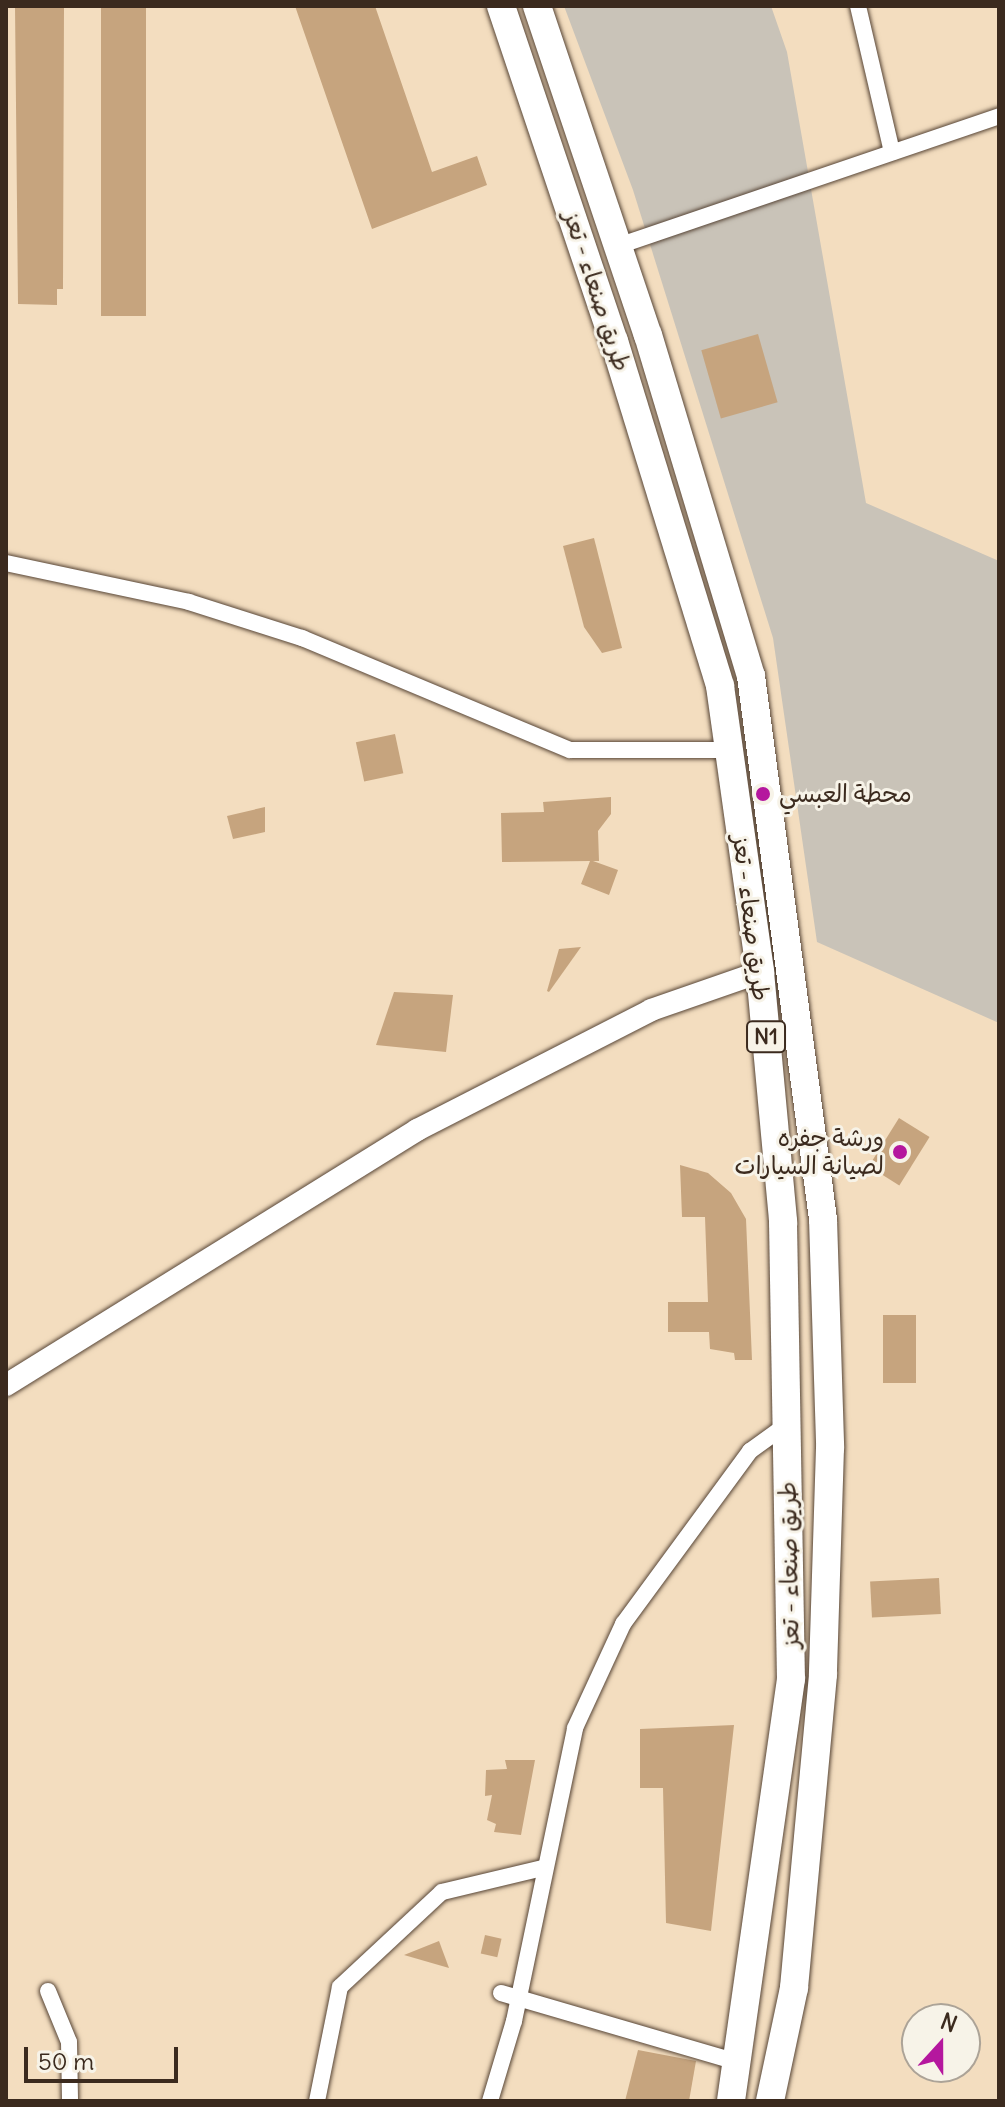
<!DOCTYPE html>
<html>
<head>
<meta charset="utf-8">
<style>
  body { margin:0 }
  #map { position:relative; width:1005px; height:2107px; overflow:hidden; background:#f3ddbf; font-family:Delius,"Playpen Sans Arabic",sans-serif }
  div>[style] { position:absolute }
  .industrial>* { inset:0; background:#c9c3b8 }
  .building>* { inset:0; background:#c6a47e; transform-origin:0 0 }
  .roads { filter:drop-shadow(0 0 2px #574536) drop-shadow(0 0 2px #574536) }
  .street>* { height:16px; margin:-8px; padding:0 8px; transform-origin:8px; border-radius:8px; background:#fff }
  .secondary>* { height:22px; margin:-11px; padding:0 11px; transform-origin:11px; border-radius:11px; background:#fff }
  .highway>* { height:28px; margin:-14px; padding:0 14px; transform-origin:14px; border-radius:14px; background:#fff }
  .dots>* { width:22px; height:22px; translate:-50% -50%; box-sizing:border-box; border:4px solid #f7f3e8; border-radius:50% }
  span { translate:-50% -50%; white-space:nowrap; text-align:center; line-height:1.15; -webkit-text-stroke:6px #f7f3e8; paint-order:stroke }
  .shield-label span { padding:2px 6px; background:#f7f3e8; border:2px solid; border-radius:6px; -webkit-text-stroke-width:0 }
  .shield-label { font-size:22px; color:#3b2a1e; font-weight:700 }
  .street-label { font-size:24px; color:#3b2a1e }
  .poi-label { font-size:24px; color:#3b2a1e }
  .left { translate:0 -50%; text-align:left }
  .right { translate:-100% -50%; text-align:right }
  .frame { position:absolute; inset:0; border:8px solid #3b2a1e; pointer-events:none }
  .north { position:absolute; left:901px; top:2003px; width:80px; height:80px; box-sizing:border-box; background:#f7f3e8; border:2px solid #aca397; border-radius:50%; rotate:21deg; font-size:22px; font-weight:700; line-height:32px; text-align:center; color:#3b2a1e }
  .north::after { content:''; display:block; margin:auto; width:28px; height:36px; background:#b5179e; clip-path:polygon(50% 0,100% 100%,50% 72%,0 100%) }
  .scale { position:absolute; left:24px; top:2047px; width:154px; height:36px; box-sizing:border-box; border:4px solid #3b2a1e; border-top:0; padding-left:10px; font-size:24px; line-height:28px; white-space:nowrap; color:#3b2a1e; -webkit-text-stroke:6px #f7f3e8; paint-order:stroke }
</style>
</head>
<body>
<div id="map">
  <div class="industrial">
    <i style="clip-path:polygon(564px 6px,771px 6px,787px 52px,866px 503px,999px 561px,999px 1023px,817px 942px,773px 638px,633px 190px)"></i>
  </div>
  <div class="building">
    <i style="clip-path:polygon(15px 6px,64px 6px,63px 289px,57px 289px,57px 305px,18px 304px)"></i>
    <i style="left:101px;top:6px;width:45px;height:310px"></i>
    <i style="clip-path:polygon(295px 6px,375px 6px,432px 172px,477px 156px,487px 185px,372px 229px)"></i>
    <i style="left:758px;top:334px;width:71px;height:59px;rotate:74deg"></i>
    <i style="clip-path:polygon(594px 538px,622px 648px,602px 653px,584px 627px,563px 546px)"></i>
    <i style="left:395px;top:734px;width:40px;height:40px;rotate:78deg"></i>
    <i style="clip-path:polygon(611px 797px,611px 814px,598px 831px,599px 861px,593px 861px,618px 870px,609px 895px,581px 884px,590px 861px,502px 862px,501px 813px,544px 812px,543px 802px)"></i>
    <i style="clip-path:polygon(265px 807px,265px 832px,233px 839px,227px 816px)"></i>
    <i style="clip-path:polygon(581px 947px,549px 992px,547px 991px,559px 949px)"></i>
    <i style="clip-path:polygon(394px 992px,453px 995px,446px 1052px,376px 1045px)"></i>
    <i style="left:899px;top:1118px;width:36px;height:57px;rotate:32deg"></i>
    <i style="clip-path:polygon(680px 1165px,708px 1173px,731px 1193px,746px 1219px,752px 1360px,735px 1360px,734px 1353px,710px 1349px,709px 1332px,668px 1332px,668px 1302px,708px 1302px,705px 1217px,682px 1217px)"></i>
    <i style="left:883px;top:1315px;width:33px;height:68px"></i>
    <i style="left:939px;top:1578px;width:36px;height:69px;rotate:87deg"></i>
    <i style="clip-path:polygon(734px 1725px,711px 1931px,666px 1923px,663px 1788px,640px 1788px,640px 1729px)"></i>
    <i style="clip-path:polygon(505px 1760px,535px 1760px,521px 1835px,494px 1832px,496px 1824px,487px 1820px,492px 1795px,485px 1796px,486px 1770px,507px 1769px)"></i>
    <i style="left:485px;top:1935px;width:17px;height:19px;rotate:13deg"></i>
    <i style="clip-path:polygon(439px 1941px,449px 1968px,404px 1955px)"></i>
    <i style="clip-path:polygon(638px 2050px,696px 2061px,689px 2101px,625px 2101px)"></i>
  </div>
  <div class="roads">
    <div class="street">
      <i style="left:858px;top:6px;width:150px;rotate:76.9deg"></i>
      <i style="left:618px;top:246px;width:403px;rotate:-18.8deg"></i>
      <i style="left:6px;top:563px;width:187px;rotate:12deg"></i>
      <i style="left:189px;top:602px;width:119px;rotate:17.7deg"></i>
      <i style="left:302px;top:638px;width:290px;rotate:22.7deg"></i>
      <i style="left:570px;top:750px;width:159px"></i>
      <i style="left:48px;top:1991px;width:55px;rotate:67.6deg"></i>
      <i style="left:69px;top:2042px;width:59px;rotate:89deg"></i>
      <i style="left:501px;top:1993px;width:246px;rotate:16.3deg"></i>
      <i style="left:317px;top:2101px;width:116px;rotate:-78.6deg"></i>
      <i style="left:340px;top:1987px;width:139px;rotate:-43deg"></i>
      <i style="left:442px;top:1892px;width:104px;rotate:-13.4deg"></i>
      <i style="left:490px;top:2101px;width:84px;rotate:-73.3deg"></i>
      <i style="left:514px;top:2021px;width:299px;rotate:-78.2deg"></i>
      <i style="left:575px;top:1728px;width:115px;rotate:-65.2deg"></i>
      <i style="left:623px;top:1624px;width:215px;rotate:-53.7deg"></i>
      <i style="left:750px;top:1451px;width:44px;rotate:-35.8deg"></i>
    </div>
    <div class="secondary">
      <i style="left:6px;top:1385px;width:484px;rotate:-31.8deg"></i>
      <i style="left:417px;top:1130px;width:263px;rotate:-27.1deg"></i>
      <i style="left:651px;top:1010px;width:115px;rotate:-19.2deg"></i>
    </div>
    <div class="highway">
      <i style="left:501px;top:6px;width:354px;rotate:71.4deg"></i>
      <i style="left:614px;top:341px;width:361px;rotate:72.9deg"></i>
      <i style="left:720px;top:686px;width:289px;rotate:82deg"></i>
      <i style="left:760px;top:972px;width:251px;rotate:84.7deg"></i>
      <i style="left:783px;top:1222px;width:457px;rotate:89deg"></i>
      <i style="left:791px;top:1679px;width:426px;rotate:98.1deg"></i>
      <i style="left:537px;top:6px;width:347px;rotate:71.4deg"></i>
      <i style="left:648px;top:335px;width:356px;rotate:73.2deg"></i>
      <i style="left:751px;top:676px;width:548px;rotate:82.45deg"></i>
      <i style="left:823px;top:1219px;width:229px;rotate:88.2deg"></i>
      <i style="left:830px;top:1448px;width:227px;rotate:91.8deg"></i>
      <i style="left:823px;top:1675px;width:314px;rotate:95.3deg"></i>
      <i style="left:794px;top:1988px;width:116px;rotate:102deg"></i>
    </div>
  </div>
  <div class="dots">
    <i style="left:763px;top:794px;background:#b5179e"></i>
    <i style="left:900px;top:1152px;background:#b5179e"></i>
  </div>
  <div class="shield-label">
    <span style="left:766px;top:1037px">N1</span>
  </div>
  <div class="street-label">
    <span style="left:597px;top:291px;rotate:72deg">طريق صنعاء - تعز</span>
    <span style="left:751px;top:918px;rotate:83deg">طريق صنعاء - تعز</span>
    <span style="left:789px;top:1565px;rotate:-91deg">طريق صنعاء - تعز</span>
  </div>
  <div class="poi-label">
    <span class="left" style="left:779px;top:794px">محطة العبسي</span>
    <span class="right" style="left:884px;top:1152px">ورشة جفره<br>لصيانة السيارات</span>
  </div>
  <div class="frame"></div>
  <div class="north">N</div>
  <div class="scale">50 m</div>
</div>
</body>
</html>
